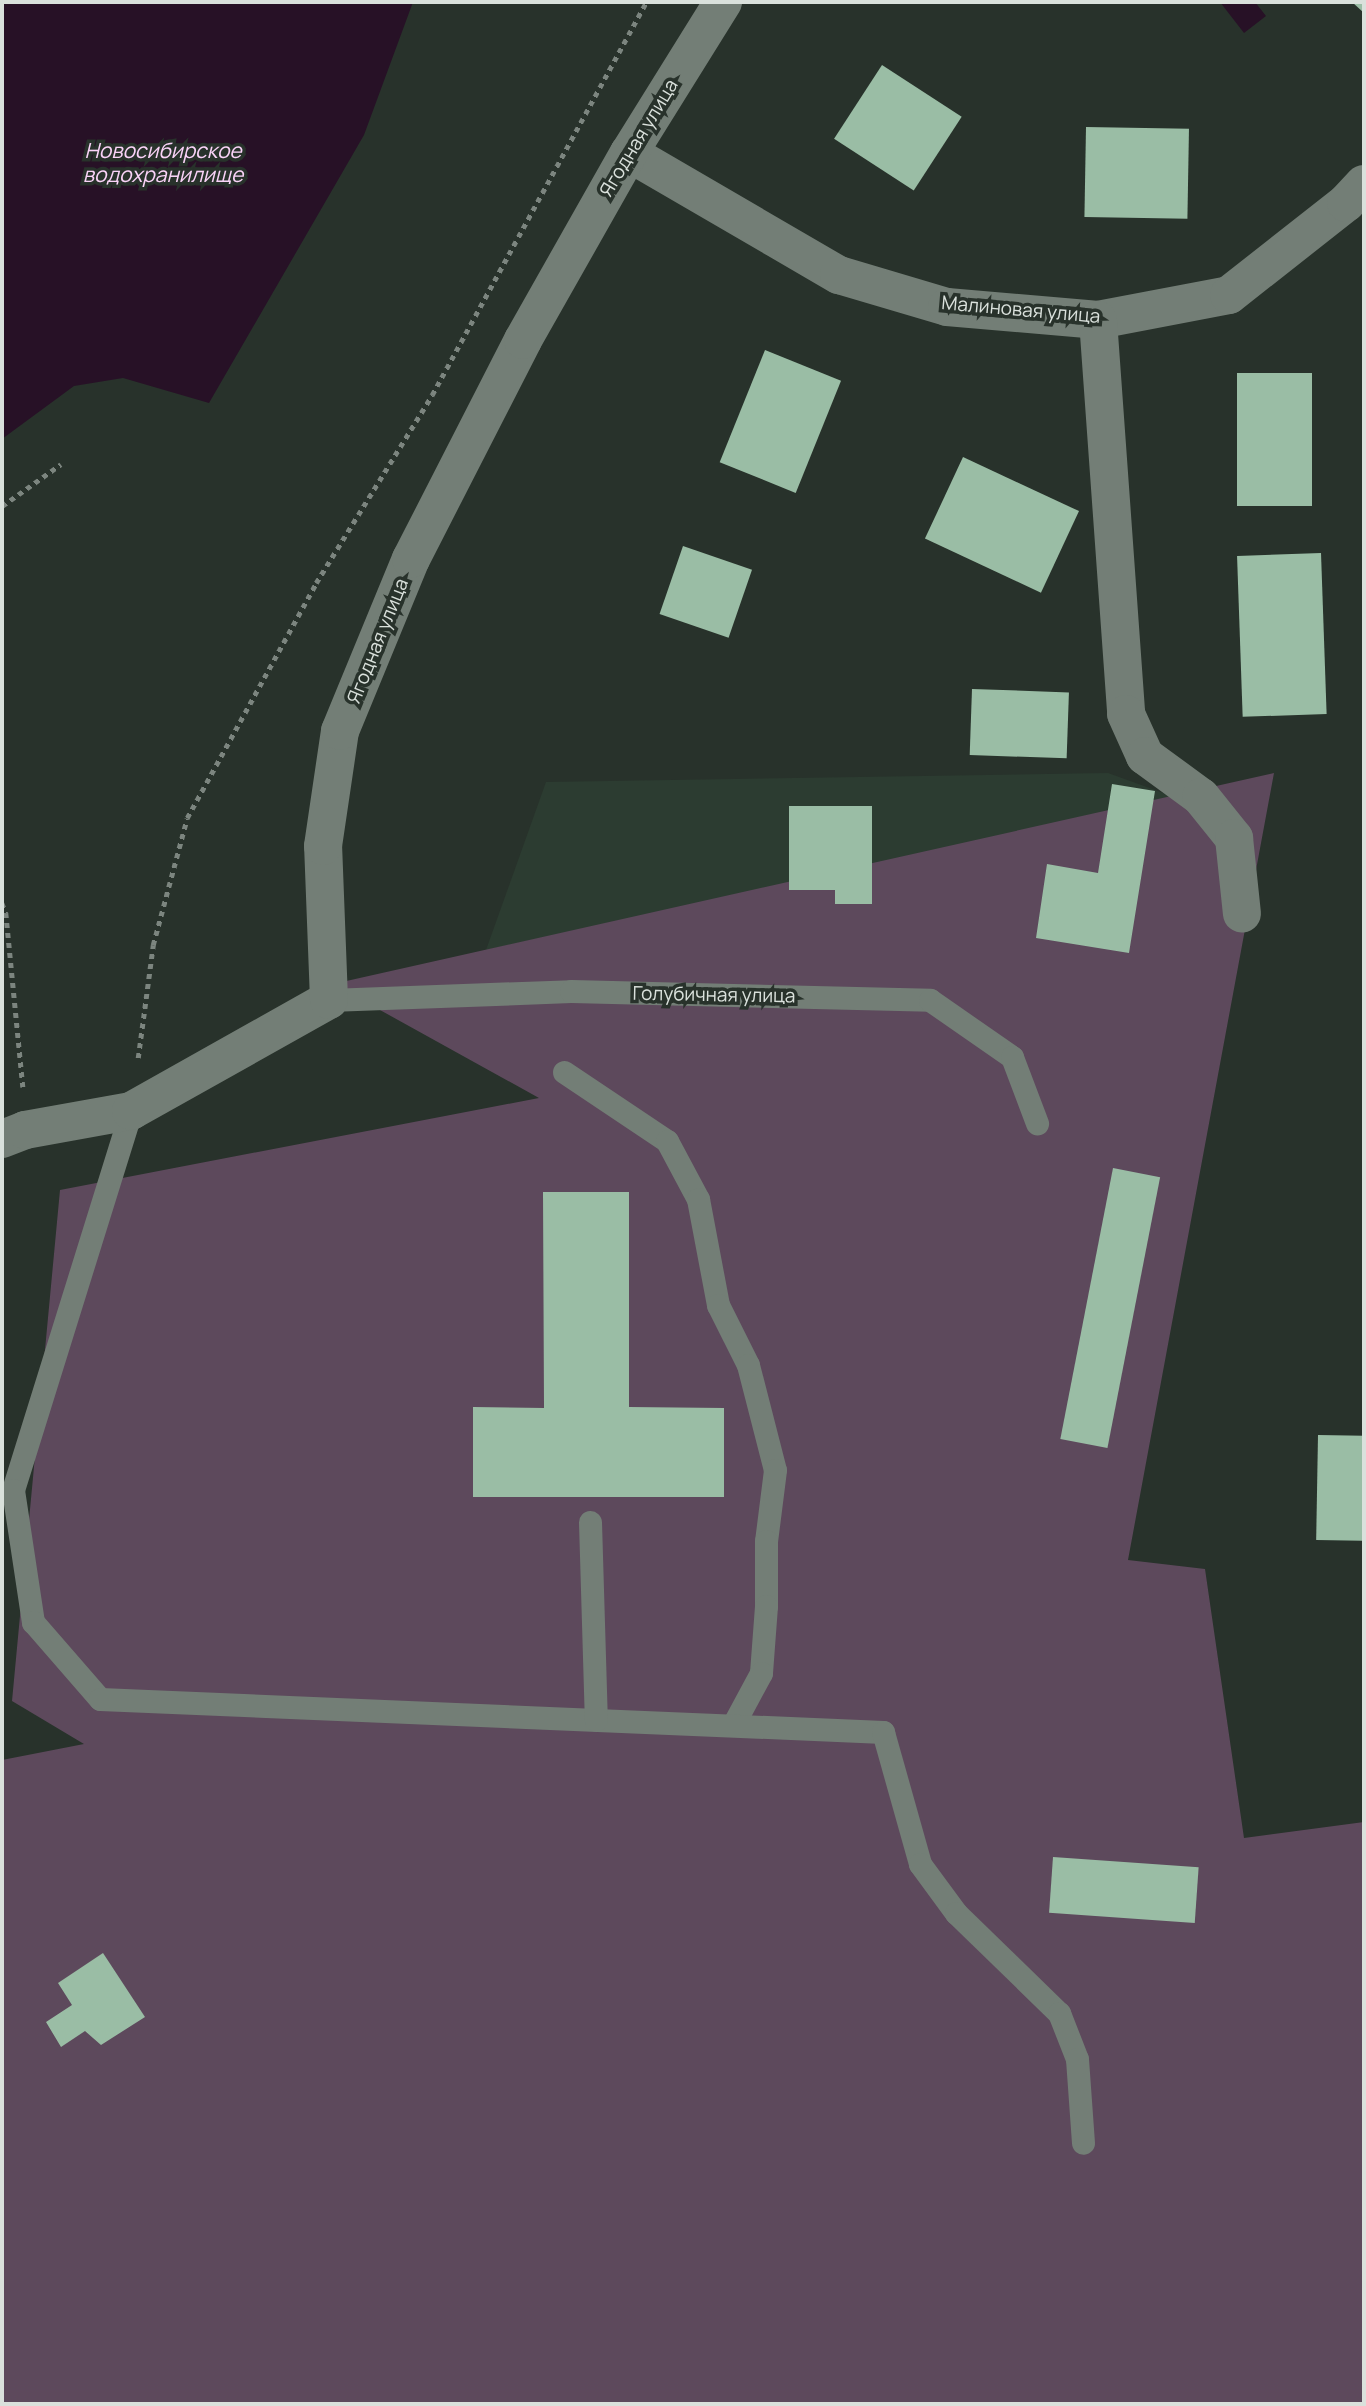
<!DOCTYPE html>
<html>
<head>
<meta charset="utf-8">
<style>
  body { margin:0 }
  #map { position:relative; width:1366px; height:2406px; overflow:hidden; background:#28322b; font-family:Manrope,sans-serif }
  div>[style] { position:absolute }
  .built>* { inset:0; background:#2c3c31 }
  .green>* { inset:0; background:#5d495c }
  .water>* { inset:0; background:#271126 }
  .building>* { inset:0; background:#9abda5; transform-origin:0 0 }
  .path>* { height:4.5px; margin-top:-2.25px; transform-origin:0; background:repeating-linear-gradient(90deg,#7c857f 0 5px,transparent 0 10px) }
  .lane>* { height:23px; margin:-11.5px; padding:0 11.5px; transform-origin:11.5px; border-radius:11.5px; background:#737e76 }
  .street>* { height:38px; margin:-19px; padding:0 19px; transform-origin:19px; border-radius:19px; background:#737e76 }
  span { translate:-50% -50%; white-space:nowrap; text-align:center; line-height:1.15; -webkit-text-stroke:7px #28322b; paint-order:stroke }
  .street-label { font-size:19px; color:#dae1dc }
  .water-label { font-size:21px; color:#fad3f8; font-style:italic }
  .frame { position:absolute; inset:0; border:4px solid #dae1dc; pointer-events:none }
</style>
</head>
<body>
<div id="map">
  <div class="built">
    <i style="clip-path:polygon(1108px 773px,1180px 799px,486px 950px,546px 782px)"></i>
  </div>
  <div class="green">
    <i style="clip-path:polygon(1274px 773px,1128px 1560px,1205px 1569px,1244px 1838px,1364px 1822px,1364px 2404px,2px 2404px,2px 1760px,84px 1744px,12px 1701px,60px 1190px,539px 1098px,333px 984px)"></i>
  </div>
  <div class="water">
    <i style="clip-path:polygon(2px 2px,413px 2px,364px 135px,209px 403px,123px 378px,74px 386px,2px 439px)"></i>
    <i style="clip-path:polygon(1220px 2px,1255px 2px,1266px 16px,1244px 33px)"></i>
  </div>
  <div class="building">
    <i style="clip-path:polygon(1352px 2px,1364px 2px,1364px 13px)"></i>
    <i style="left:882px;top:65px;width:95px;height:88px;rotate:33deg"></i>
    <i style="left:1086px;top:127px;width:103px;height:90px;rotate:1deg"></i>
    <i style="left:765px;top:350px;width:82px;height:121px;rotate:22deg"></i>
    <i style="left:1312px;top:373px;width:133px;height:75px;rotate:90deg"></i>
    <i style="left:963px;top:457px;width:128px;height:90px;rotate:25deg"></i>
    <i style="left:683px;top:546px;width:73px;height:72px;rotate:19deg"></i>
    <i style="left:1321px;top:553px;width:161px;height:84px;rotate:88deg"></i>
    <i style="left:972px;top:689px;width:97px;height:66px;rotate:2deg"></i>
    <i style="clip-path:polygon(1112px 784px,1155px 791px,1129px 953px,1036px 938px,1047px 864px,1098px 873px)"></i>
    <i style="clip-path:polygon(789px 806px,872px 806px,872px 904px,835px 904px,835px 890px,789px 890px)"></i>
    <i style="left:1113px;top:1168px;width:48px;height:276px;rotate:11deg"></i>
    <i style="clip-path:polygon(543px 1192px,629px 1192px,629px 1407px,724px 1408px,724px 1497px,473px 1497px,473px 1407px,544px 1408px)"></i>
    <i style="left:1318px;top:1435px;width:46px;height:105px;rotate:1deg"></i>
    <i style="left:1053px;top:1857px;width:146px;height:56px;rotate:4deg"></i>
    <i style="clip-path:polygon(103px 1953px,145px 2017px,101px 2045px,85px 2031px,61px 2047px,46px 2022px,72px 2005px,58px 1983px)"></i>
  </div>
  <div class="path">
    <i style="left:2px;top:506px;width:72px;rotate:-35.4deg"></i>
    <i style="left:2px;top:903px;width:11px;rotate:68deg"></i>
    <i style="left:6px;top:913px;width:175px;rotate:84.4deg"></i>
    <i style="left:138px;top:1058px;width:114px;rotate:-82.4deg"></i>
    <i style="left:153px;top:945px;width:131px;rotate:-75deg"></i>
    <i style="left:187px;top:818px;width:268px;rotate:-61.2deg"></i>
    <i style="left:316px;top:583px;width:221px;rotate:-58.3deg"></i>
    <i style="left:432px;top:395px;width:447px;rotate:-61.4deg"></i>
  </div>
  <div class="lane">
    <i style="left:329px;top:1000px;width:242px;rotate:-2.1deg"></i>
    <i style="left:571px;top:991px;width:359px;rotate:1.4deg"></i>
    <i style="left:930px;top:1000px;width:100px;rotate:34.8deg"></i>
    <i style="left:1012px;top:1057px;width:71px;rotate:69.3deg"></i>
    <i style="left:564px;top:1072px;width:124px;rotate:33.8deg"></i>
    <i style="left:667px;top:1141px;width:66px;rotate:61.9deg"></i>
    <i style="left:698px;top:1199px;width:108px;rotate:79.3deg"></i>
    <i style="left:718px;top:1305px;width:67px;rotate:63.4deg"></i>
    <i style="left:748px;top:1365px;width:108px;rotate:75.6deg"></i>
    <i style="left:775px;top:1470px;width:72px;rotate:97.2deg"></i>
    <i style="left:766px;top:1541px;width:65px;rotate:90deg"></i>
    <i style="left:766px;top:1606px;width:67px;rotate:94.3deg"></i>
    <i style="left:761px;top:1673px;width:59px;rotate:118.3deg"></i>
    <i style="left:131px;top:1111px;width:397px;rotate:107.3deg"></i>
    <i style="left:13px;top:1490px;width:134px;rotate:81.4deg"></i>
    <i style="left:33px;top:1622px;width:102px;rotate:49deg"></i>
    <i style="left:100px;top:1699px;width:784px;rotate:2.41deg"></i>
    <i style="left:883px;top:1732px;width:137px;rotate:74.3deg"></i>
    <i style="left:920px;top:1864px;width:61px;rotate:53.7deg"></i>
    <i style="left:956px;top:1913px;width:144px;rotate:44.2deg"></i>
    <i style="left:1059px;top:2013px;width:49px;rotate:68.6deg"></i>
    <i style="left:1077px;top:2059px;width:84px;rotate:85.9deg"></i>
    <i style="left:590px;top:1522px;width:198px;rotate:88.3deg"></i>
  </div>
  <div class="street">
    <i style="left:629px;top:153px;width:243px;rotate:30.2deg"></i>
    <i style="left:839px;top:275px;width:113px;rotate:16.5deg"></i>
    <i style="left:947px;top:307px;width:152px;rotate:4.9deg"></i>
    <i style="left:1098px;top:320px;width:133px;rotate:-10.8deg"></i>
    <i style="left:1229px;top:295px;width:149px;rotate:-38.2deg"></i>
    <i style="left:1346px;top:203px;width:26px;rotate:-47deg"></i>
    <i style="left:1098px;top:320px;width:395px;rotate:85.9deg"></i>
    <i style="left:1126px;top:714px;width:46px;rotate:65.7deg"></i>
    <i style="left:1145px;top:756px;width:69px;rotate:36.2deg"></i>
    <i style="left:1201px;top:797px;width:53px;rotate:51.2deg"></i>
    <i style="left:1234px;top:838px;width:76px;rotate:84deg"></i>
    <i style="left:2px;top:1139px;width:25px;rotate:-21deg"></i>
    <i style="left:25px;top:1130px;width:108px;rotate:-10.2deg"></i>
    <i style="left:131px;top:1111px;width:227px;rotate:-29.3deg"></i>
    <i style="left:329px;top:1000px;width:154px;rotate:-92.2deg"></i>
    <i style="left:323px;top:846px;width:116px;rotate:-81.6deg"></i>
    <i style="left:340px;top:731px;width:186px;rotate:-67.6deg"></i>
    <i style="left:411px;top:559px;width:246px;rotate:-62.9deg"></i>
    <i style="left:523px;top:340px;width:215px;rotate:-60.5deg"></i>
    <i style="left:629px;top:153px;width:178px;rotate:-58.1deg"></i>
  </div>
  <div class="street-label">
    <span style="left:639px;top:138px;rotate:-59deg">Ягодная улица</span>
    <span style="left:1021px;top:310px;rotate:5deg">Малиновая улица</span>
    <span style="left:378px;top:641px;rotate:-68deg">Ягодная улица</span>
    <span style="left:714px;top:995px;rotate:1deg">Голубичная улица</span>
  </div>
  <div class="water-label">
    <span style="left:163px;top:162px">Новосибирское<br>водохранилище</span>
  </div>
  <div class="frame"></div>
</div>
</body>
</html>
